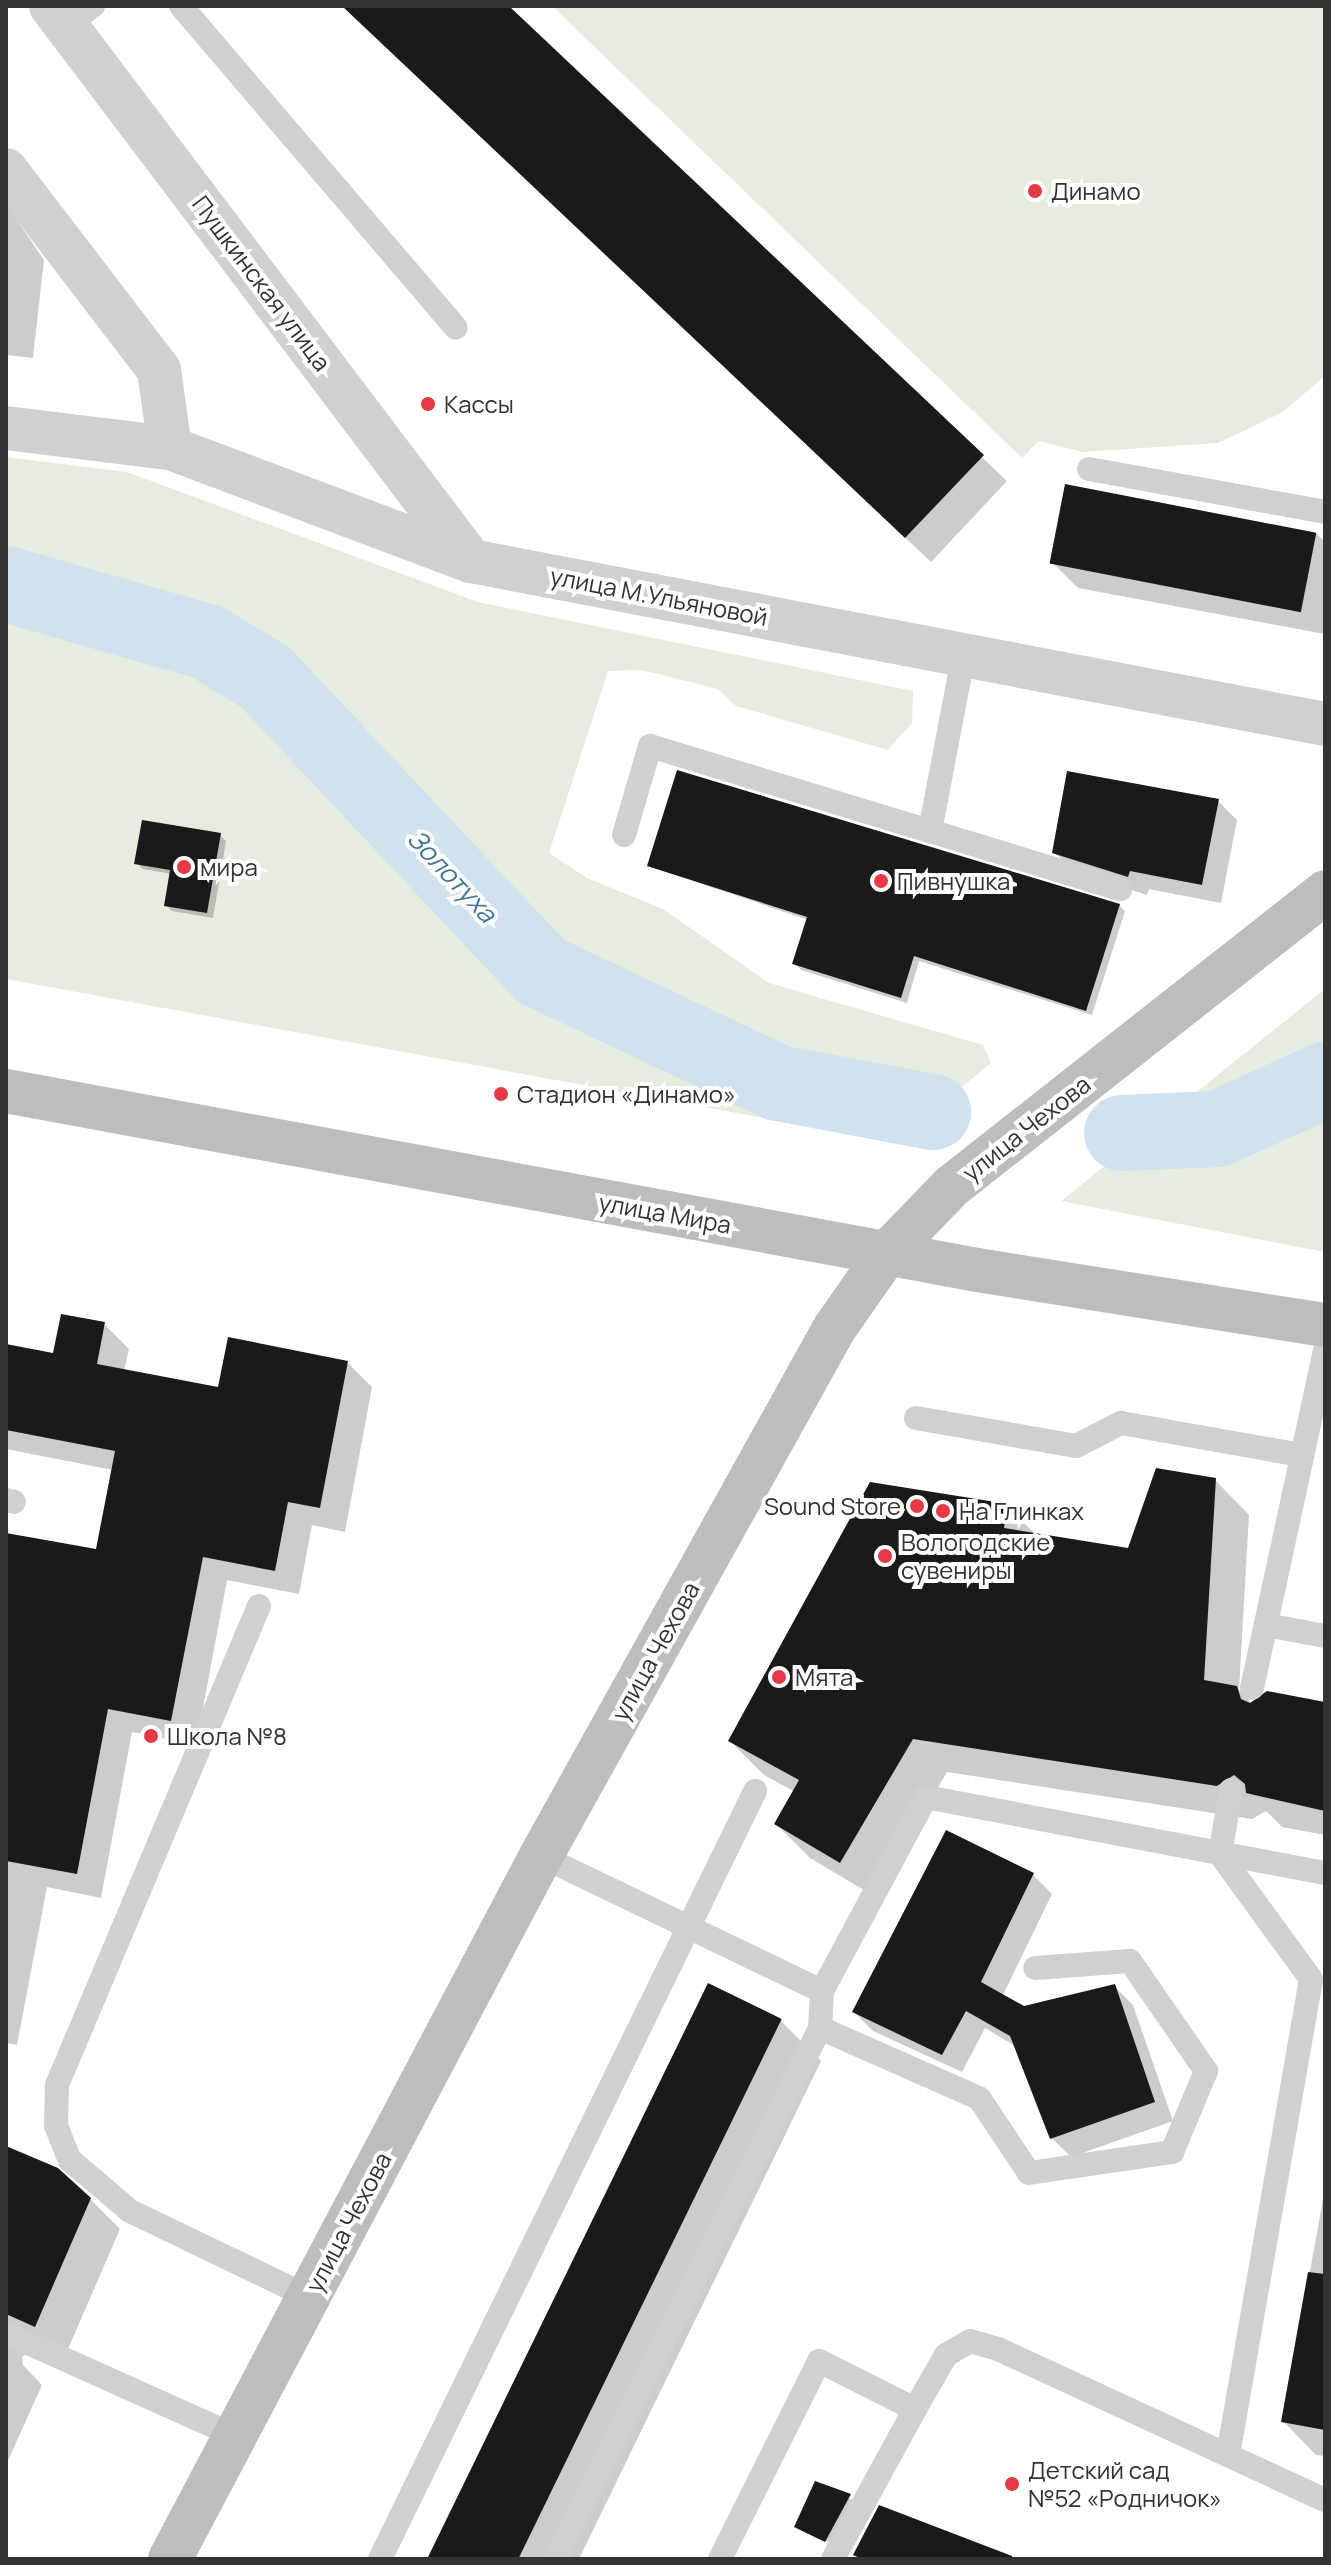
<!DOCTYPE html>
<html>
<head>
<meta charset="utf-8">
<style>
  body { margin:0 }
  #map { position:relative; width:1331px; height:2565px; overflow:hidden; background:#fff; font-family:Manrope,sans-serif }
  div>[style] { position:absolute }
  .green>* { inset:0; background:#e6ecdf }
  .shadow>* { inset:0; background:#0003; transform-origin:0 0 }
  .river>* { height:76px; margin:-38px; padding:0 38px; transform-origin:38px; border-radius:38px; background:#cfe2ee }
  .building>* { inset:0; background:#1a1a1a; transform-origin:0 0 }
  .lane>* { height:24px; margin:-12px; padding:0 12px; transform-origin:12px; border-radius:12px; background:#d0d0d0 }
  .street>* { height:44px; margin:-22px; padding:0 22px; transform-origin:22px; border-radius:22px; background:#d0d0d0 }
  .secondary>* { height:44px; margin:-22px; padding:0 22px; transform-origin:22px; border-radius:22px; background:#bdbdbd }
  .dots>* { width:22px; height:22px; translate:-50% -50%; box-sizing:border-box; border:4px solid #fff; border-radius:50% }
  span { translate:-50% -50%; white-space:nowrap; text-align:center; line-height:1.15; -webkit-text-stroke:8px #fff; paint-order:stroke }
  .poi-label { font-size:24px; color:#333 }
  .left { translate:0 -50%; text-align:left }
  .right { translate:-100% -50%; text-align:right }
  .street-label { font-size:24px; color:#333 }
  .water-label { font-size:26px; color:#3f7597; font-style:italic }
  .frame { position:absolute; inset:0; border:8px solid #333; pointer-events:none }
</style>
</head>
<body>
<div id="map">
  <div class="green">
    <i style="clip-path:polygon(552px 6px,1325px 6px,1325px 376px,1281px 413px,1218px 443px,1083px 452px,1038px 441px,1022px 458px)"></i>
    <i style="clip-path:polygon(6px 457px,127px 472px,478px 602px,913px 691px,912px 723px,888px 750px,736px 706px,718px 689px,642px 670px,608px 671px,549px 853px,587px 878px,663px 909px,769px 983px,983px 1045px,991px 1063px,908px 1131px,807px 1126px,6px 979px)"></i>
    <i style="clip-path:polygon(1325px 989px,1325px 1252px,1061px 1201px)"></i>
  </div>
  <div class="shadow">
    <i style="clip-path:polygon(344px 6px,506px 6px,1007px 481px,931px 562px)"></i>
    <i style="clip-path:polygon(6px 204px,44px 260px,33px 358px,6px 355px)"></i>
    <i style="clip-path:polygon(1316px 533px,1325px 542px,1325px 634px,1078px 588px,1053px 563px)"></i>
    <i style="clip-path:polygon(1218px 801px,1237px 820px,1221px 903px,1149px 889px,1147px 895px,1074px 871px,1054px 852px)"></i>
    <i style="clip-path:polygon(220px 835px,226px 841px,213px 918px,172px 911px,166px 905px,172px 874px,143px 869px,137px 863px)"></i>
    <i style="clip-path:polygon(649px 866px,1119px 905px,1125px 911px,1092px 1015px,919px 961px,907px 1003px,801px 970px,795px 964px,808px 920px)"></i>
    <i style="clip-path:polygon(104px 1324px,129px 1349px,124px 1371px,219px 1389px,347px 1362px,372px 1387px,345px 1532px,312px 1525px,299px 1594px,227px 1580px,196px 1745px,132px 1732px,101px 1898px,47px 1887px,17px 2045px,6px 2043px,6px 1535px,98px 1552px,113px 1470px,6px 1449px,6px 1346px,55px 1356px)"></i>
    <i style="clip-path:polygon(1215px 1480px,1249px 1515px,1239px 1690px,1253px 1704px,1325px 1704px,1325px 1835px,1282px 1827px,1266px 1811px,1252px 1819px,947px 1772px,874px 1896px,810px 1858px,776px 1824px,795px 1792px,764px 1775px,730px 1741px,1007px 1506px,1036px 1535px,1129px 1551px)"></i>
    <i style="clip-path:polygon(1033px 1875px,1052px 1894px,1002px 1997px,1024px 2009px,1114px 1986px,1133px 2005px,1173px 2121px,1071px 2157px,1051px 2137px,1015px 2046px,985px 2028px,962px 2072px,873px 2031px,854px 2012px)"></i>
    <i style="clip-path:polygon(781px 2021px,821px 2061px,579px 2559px,430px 2559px)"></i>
    <i style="clip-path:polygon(6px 2148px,90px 2199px,120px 2229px,65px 2356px,36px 2347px,22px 2357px,23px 2365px,42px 2385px,6px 2465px)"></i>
    <i style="clip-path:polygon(1325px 2188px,1325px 2456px,1316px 2455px,1283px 2421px)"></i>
    <i style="left:816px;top:2483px;width:44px;height:48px;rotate:25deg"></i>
  </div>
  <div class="river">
    <i style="left:6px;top:584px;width:209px;rotate:16.1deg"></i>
    <i style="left:207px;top:642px;width:68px;rotate:31.1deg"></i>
    <i style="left:265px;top:677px;width:403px;rotate:46.8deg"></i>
    <i style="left:541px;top:971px;width:262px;rotate:25.3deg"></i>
    <i style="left:778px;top:1083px;width:158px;rotate:10.6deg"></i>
    <i style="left:1122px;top:1133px;width:95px;rotate:-2.4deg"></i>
    <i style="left:1217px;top:1129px;width:119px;rotate:-24.4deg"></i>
  </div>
  <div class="building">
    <i style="clip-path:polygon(342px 6px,509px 6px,984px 455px,905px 538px)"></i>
    <i style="left:1065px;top:484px;width:256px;height:81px;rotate:11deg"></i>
    <i style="clip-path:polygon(677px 770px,1120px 904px,1086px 1011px,914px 956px,901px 998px,792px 964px,807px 917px,647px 866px)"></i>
    <i style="clip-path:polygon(1067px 771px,1219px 799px,1202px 885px,1130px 871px,1128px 877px,1052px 853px)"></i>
    <i style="clip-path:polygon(142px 820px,221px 833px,207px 913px,164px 906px,170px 870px,134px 864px)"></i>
    <i style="clip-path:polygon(61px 1314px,105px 1322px,97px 1364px,218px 1387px,228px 1337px,348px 1361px,320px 1508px,288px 1502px,275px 1571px,203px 1557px,171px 1721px,108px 1709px,77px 1874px,6px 1861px,6px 1533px,96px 1549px,115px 1451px,6px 1430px,6px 1344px,53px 1353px)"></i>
    <i style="clip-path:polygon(1156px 1468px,1216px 1478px,1204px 1680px,1237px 1686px,1241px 1699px,1250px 1703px,1267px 1691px,1325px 1702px,1325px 1811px,1246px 1793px,1245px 1784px,1234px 1775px,1217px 1786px,913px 1739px,840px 1863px,774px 1824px,799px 1780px,728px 1741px,870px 1482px,1008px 1504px,1004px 1528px,1128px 1548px)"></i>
    <i style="clip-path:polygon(946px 1830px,1034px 1873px,981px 1982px,1024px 2006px,1115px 1984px,1155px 2102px,1050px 2139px,1010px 2036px,966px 2011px,942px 2055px,852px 2012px)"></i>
    <i style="left:708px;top:1983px;width:82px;height:640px;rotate:26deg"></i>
    <i style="clip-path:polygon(6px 2146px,58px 2168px,91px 2198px,35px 2327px,6px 2314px)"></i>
    <i style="clip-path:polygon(1308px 2272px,1325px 2274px,1325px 2430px,1281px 2422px)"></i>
    <i style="clip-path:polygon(815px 2481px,851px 2494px,825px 2542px,794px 2527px)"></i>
    <i style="clip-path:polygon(879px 2505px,1012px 2556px,1012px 2559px,862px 2559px,853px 2555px)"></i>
  </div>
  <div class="lane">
    <i style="left:181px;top:6px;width:423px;rotate:49.5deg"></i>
    <i style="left:66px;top:26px;width:34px;rotate:-37deg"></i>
    <i style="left:1089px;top:469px;width:240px;rotate:10.3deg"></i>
    <i style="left:930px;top:831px;width:199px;rotate:17deg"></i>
    <i style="left:624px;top:835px;width:93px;rotate:-73.7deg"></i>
    <i style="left:650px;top:746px;width:293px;rotate:16.9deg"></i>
    <i style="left:930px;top:831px;width:181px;rotate:-79.2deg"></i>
    <i style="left:916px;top:1418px;width:162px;rotate:9.9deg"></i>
    <i style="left:1076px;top:1446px;width:51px;rotate:-27.1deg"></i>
    <i style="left:1121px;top:1423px;width:182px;rotate:10.1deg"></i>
    <i style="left:6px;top:1500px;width:8px;rotate:14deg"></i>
    <i style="left:259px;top:1606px;width:520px;rotate:112.87deg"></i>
    <i style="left:57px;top:2085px;width:41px;rotate:91.4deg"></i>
    <i style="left:56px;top:2126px;width:37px;rotate:68deg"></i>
    <i style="left:70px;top:2160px;width:79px;rotate:40.4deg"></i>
    <i style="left:130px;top:2211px;width:199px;rotate:25.7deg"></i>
    <i style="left:1266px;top:1625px;width:60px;rotate:10.6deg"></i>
    <i style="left:1252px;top:1688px;width:345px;rotate:-77.8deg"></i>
    <i style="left:541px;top:1856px;width:312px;rotate:25.7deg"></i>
    <i style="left:822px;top:1991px;width:220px;rotate:-61.8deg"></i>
    <i style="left:926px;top:1797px;width:406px;rotate:10.8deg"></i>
    <i style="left:820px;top:2028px;width:174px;rotate:23.8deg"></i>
    <i style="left:979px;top:2098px;width:90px;rotate:56.3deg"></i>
    <i style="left:1029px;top:2173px;width:145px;rotate:-8.4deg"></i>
    <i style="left:1172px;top:2152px;width:88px;rotate:-67.2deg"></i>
    <i style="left:1206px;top:2071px;width:134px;rotate:-124.6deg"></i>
    <i style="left:1130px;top:1961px;width:95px;rotate:175.8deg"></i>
    <i style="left:6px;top:2333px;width:251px;rotate:24.2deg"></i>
    <i style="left:1228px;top:2455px;width:483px;rotate:-80.1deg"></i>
    <i style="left:1311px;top:1979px;width:155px;rotate:-126.1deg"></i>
    <i style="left:1220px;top:1854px;width:65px;rotate:-80.2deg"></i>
    <i style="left:380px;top:2559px;width:855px;rotate:-63.97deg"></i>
    <i style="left:556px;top:2559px;width:593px;rotate:-63.56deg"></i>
    <i style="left:820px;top:2028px;width:37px;rotate:-87deg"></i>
    <i style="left:720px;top:2559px;width:221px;rotate:-63.4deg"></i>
    <i style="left:819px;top:2361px;width:107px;rotate:26.6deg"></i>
    <i style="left:915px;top:2409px;width:62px;rotate:-60.1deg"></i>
    <i style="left:946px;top:2355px;width:28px;rotate:-30deg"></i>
    <i style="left:970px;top:2341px;width:29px;rotate:16deg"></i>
    <i style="left:998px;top:2349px;width:360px;rotate:24.8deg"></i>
    <i style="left:833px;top:2559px;width:171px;rotate:-61.3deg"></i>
  </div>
  <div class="street">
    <i style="left:51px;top:6px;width:696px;rotate:52.88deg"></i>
    <i style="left:6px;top:170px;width:252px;rotate:52.6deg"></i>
    <i style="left:159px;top:370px;width:79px;rotate:82deg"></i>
    <i style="left:6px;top:428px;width:165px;rotate:7deg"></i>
    <i style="left:170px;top:448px;width:322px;rotate:20.6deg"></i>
    <i style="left:471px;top:561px;width:869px;rotate:10.81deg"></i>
  </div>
  <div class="secondary">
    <i style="left:6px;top:1091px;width:987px;rotate:10.44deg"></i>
    <i style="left:977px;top:1270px;width:352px;rotate:9deg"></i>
    <i style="left:170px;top:2559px;width:795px;rotate:-62.18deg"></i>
    <i style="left:541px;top:1856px;width:603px;rotate:-60.93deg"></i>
    <i style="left:834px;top:1329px;width:93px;rotate:-55.1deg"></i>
    <i style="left:887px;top:1253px;width:93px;rotate:-45.9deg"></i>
    <i style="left:952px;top:1186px;width:475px;rotate:-38.2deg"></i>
  </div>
  <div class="dots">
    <i style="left:1035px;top:191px;background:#e63946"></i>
    <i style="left:428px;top:404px;background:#e63946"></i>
    <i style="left:184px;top:867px;background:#e63946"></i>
    <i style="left:881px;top:881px;background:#e63946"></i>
    <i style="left:501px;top:1094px;background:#e63946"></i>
    <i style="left:917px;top:1506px;background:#e63946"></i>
    <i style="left:943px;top:1511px;background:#e63946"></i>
    <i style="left:885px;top:1556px;background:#e63946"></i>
    <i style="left:779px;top:1677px;background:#e63946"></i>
    <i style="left:151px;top:1736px;background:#e63946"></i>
    <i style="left:1012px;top:2484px;background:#e63946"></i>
  </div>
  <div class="poi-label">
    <span class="left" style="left:1051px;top:191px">Динамо</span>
    <span class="left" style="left:444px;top:404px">Кассы</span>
    <span class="left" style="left:200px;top:867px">мира</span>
    <span class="left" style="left:897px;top:881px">Пивнушка</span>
    <span class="left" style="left:517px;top:1094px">Стадион «Динамо»</span>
    <span class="right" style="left:901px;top:1506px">Sound Store</span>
    <span class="left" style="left:959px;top:1511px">На Глинках</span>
    <span class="left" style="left:901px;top:1556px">Вологодские<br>сувениры</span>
    <span class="left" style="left:795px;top:1677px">Мята</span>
    <span class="left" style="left:167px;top:1736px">Школа №8</span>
    <span class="left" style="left:1028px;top:2484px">Детский сад<br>№52 «Родничок»</span>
  </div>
  <div class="street-label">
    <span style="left:262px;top:283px;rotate:53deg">Пушкинская улица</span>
    <span style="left:659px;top:596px;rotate:11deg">улица М.Ульяновой</span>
    <span style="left:1026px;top:1128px;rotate:-38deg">улица Чехова</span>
    <span style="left:665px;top:1213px;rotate:10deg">улица Мира</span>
    <span style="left:655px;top:1651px;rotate:-61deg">улица Чехова</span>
    <span style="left:348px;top:2222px;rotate:-62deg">улица Чехова</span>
  </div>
  <div class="water-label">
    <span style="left:452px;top:876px;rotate:47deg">Золотуха</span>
  </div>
  <div class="frame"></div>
</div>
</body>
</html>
